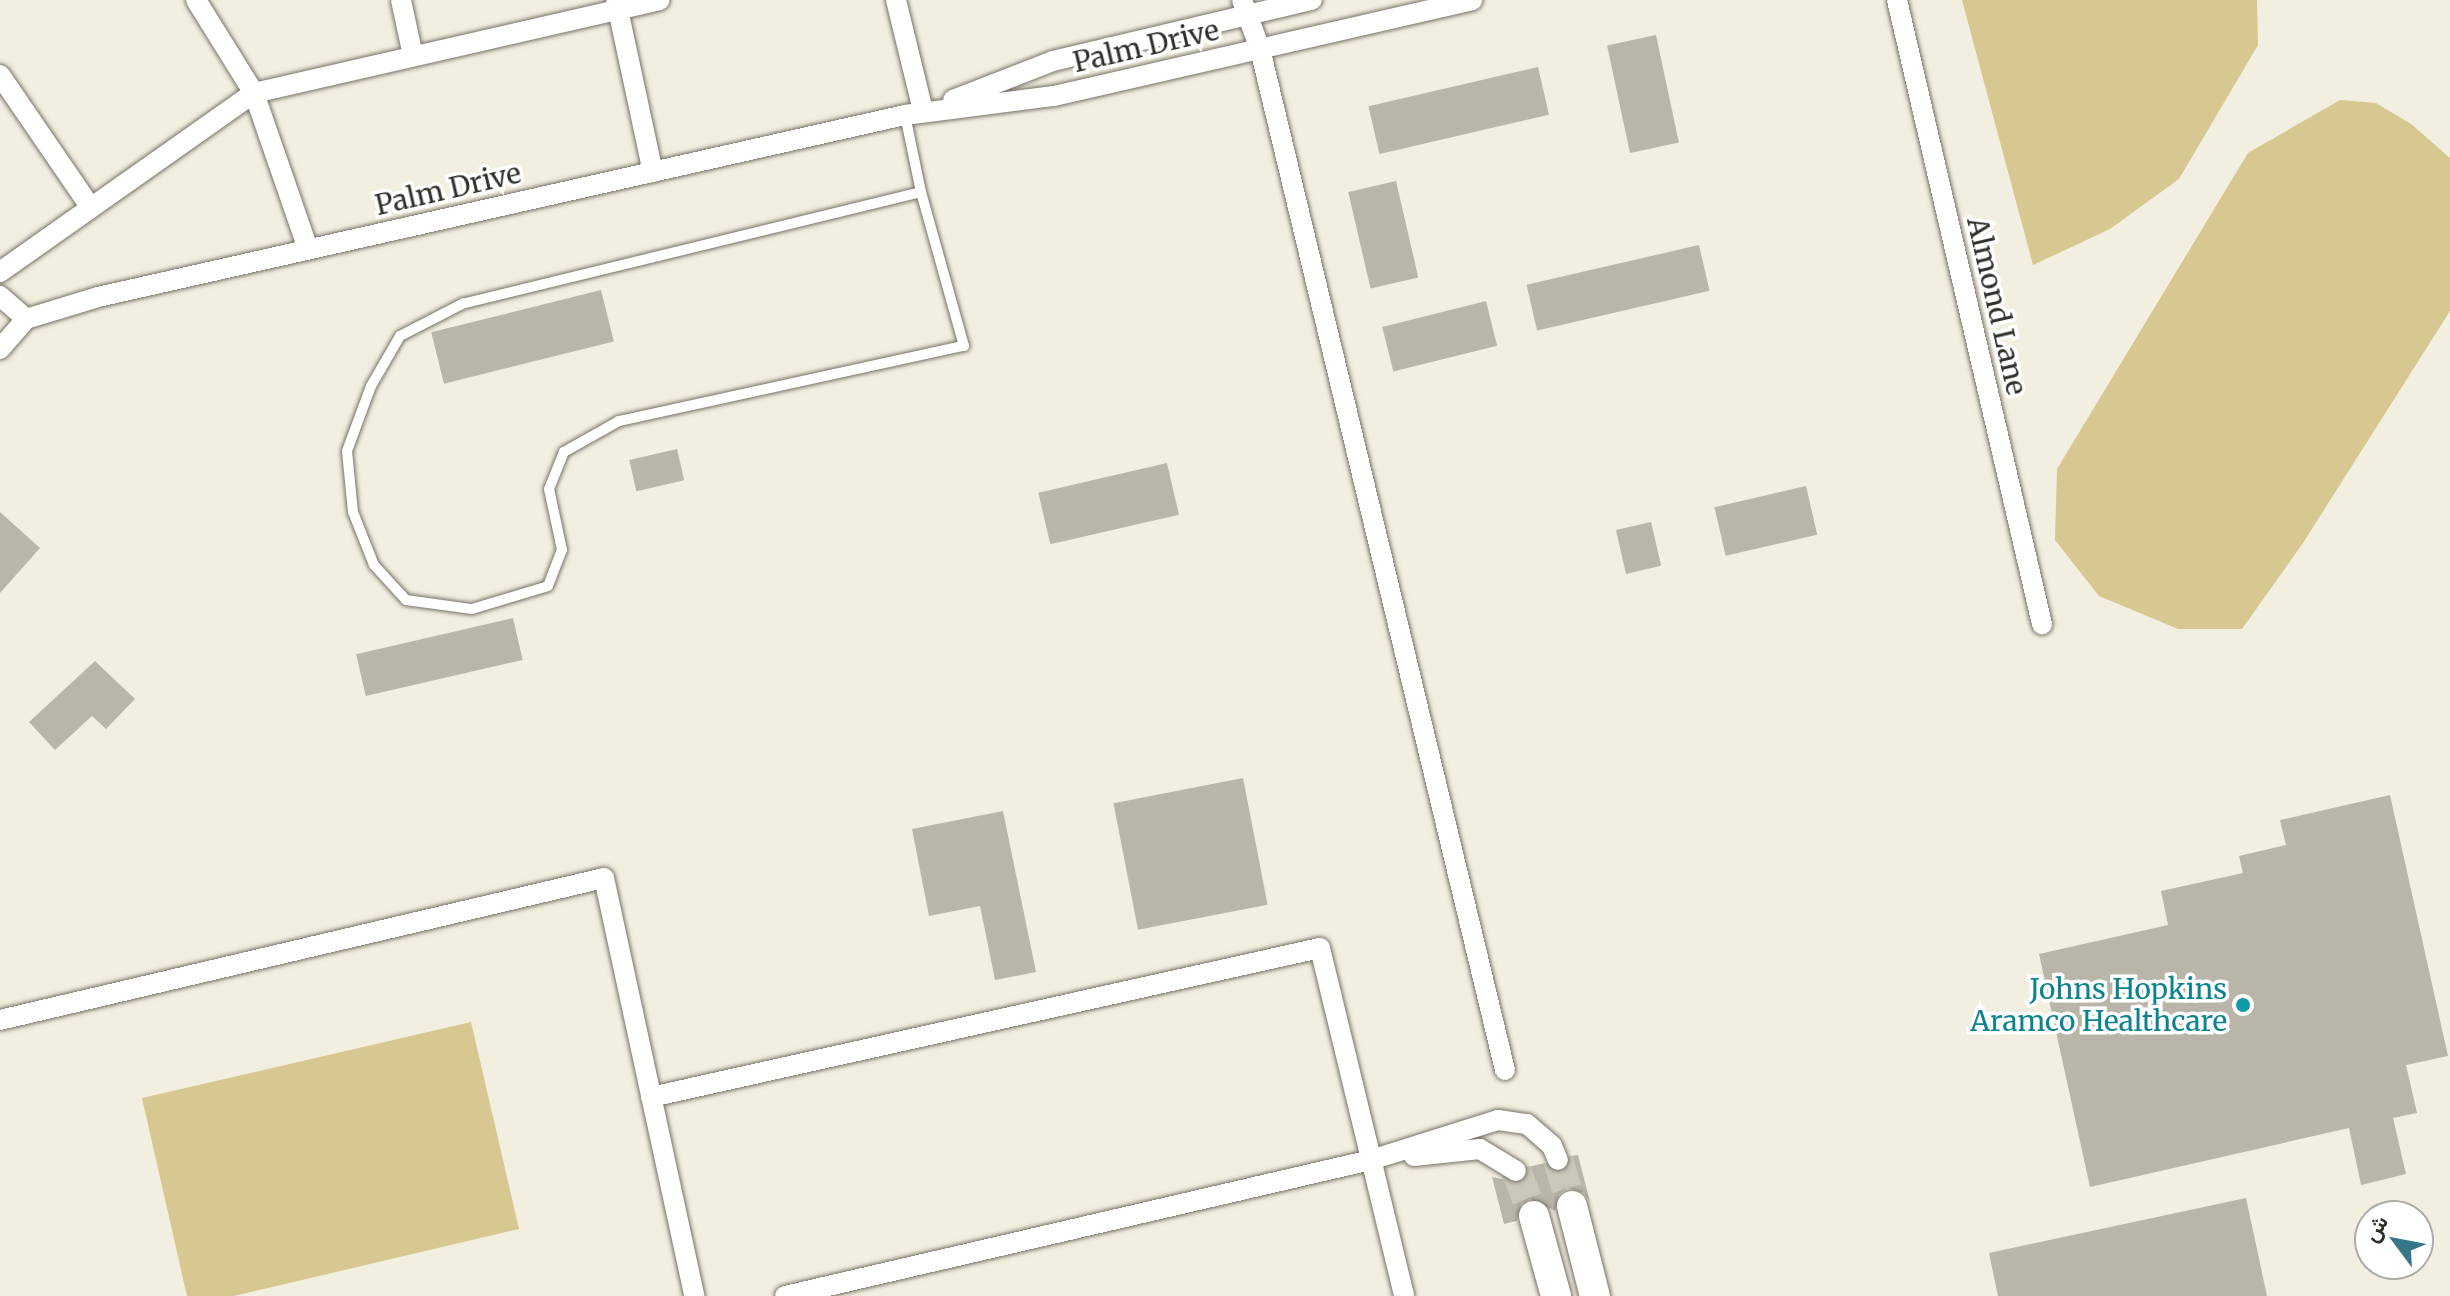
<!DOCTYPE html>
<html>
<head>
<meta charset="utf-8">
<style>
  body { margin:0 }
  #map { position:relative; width:2450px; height:1296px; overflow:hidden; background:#f2eee0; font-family:Merriweather,Vazirmatn,serif }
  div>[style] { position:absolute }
  .green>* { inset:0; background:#d7c790 }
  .building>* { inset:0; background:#b9b5a8; transform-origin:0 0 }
  .secondary-tunnel>* { height:30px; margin-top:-15px; transform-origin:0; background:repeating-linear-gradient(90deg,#cbc8bb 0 30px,transparent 0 45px) }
  .roads { filter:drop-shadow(0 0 2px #767266) drop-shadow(0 0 2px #767266) }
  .service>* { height:10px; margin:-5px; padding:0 5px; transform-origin:5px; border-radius:5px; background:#fff }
  .minor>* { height:20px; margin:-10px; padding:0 10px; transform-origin:10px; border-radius:10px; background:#fff }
  .secondary>* { height:30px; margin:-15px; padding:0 15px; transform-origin:15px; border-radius:15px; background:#fff }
  .dots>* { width:22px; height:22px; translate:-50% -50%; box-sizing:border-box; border:4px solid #fff; border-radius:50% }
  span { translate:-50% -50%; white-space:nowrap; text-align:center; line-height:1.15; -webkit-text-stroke:7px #fff; paint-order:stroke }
  .street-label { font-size:28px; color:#302e29 }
  .culture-label { font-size:28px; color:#0d838f }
  .right { translate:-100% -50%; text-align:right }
  .north { position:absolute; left:2354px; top:1200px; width:80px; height:80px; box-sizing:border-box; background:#fff; border:2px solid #acaba9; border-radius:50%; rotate:302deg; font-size:22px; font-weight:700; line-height:32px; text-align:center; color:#302e29 }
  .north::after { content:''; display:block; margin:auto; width:28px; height:36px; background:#357789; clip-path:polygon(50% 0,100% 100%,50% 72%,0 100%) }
</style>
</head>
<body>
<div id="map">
  <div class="green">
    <i style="clip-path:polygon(1962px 0,2257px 0,2258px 45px,2179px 179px,2110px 229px,2033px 265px)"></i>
    <i style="clip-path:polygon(2340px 100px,2376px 103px,2411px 124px,2450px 158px,2450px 311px,2303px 543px,2242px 629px,2178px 629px,2099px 596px,2055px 540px,2057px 469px,2248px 153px)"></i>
    <i style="clip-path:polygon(471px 1022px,519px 1229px,234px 1296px,187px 1296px,142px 1098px)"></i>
  </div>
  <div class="building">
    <i style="left:1656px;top:35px;width:110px;height:50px;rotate:78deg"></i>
    <i style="left:1538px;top:67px;width:49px;height:174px;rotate:77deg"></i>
    <i style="left:1396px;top:181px;width:99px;height:49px;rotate:77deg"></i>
    <i style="left:1699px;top:245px;width:47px;height:177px;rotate:77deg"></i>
    <i style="left:601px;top:290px;width:53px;height:175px;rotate:76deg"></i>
    <i style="left:1486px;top:301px;width:46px;height:107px;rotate:76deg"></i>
    <i style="left:677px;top:449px;width:32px;height:49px;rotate:77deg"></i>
    <i style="left:1167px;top:463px;width:53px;height:132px;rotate:77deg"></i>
    <i style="left:1806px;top:486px;width:50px;height:94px;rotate:77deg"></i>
    <i style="clip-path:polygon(0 512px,40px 548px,0 593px)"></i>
    <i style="left:1651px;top:522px;width:45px;height:36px;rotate:77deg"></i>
    <i style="left:513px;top:618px;width:43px;height:161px;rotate:77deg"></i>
    <i style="clip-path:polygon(95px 661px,135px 699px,106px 729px,92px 716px,55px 750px,29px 722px)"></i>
    <i style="left:1243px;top:778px;width:129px;height:132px;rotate:79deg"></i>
    <i style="clip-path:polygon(2390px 795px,2448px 1056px,2406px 1065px,2417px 1113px,2393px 1118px,2406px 1174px,2361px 1185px,2349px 1128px,2090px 1187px,2039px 954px,2168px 925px,2161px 891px,2243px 873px,2239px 856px,2286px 845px,2280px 820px)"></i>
    <i style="clip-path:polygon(1003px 811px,1036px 972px,995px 980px,980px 906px,929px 916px,912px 829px)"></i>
    <i style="clip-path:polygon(1578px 1155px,1590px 1202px,1584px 1193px,1568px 1188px,1559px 1194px,1555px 1211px,1530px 1199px,1521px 1204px,1517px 1221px,1504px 1224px,1492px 1177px,1521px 1183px,1528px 1167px,1545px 1163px,1551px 1171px,1562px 1172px,1570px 1156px)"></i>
    <i style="clip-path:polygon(2246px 1198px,2267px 1296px,1998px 1296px,1989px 1253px)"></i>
  </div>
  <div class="secondary-tunnel">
    <i style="left:1558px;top:1160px;width:48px;rotate:73.1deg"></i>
    <i style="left:1516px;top:1171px;width:48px;rotate:68.2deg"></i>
  </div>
  <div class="roads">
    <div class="service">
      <i style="left:905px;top:115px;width:79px;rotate:78.3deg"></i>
      <i style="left:921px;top:192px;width:470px;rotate:166.3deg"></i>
      <i style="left:464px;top:303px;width:72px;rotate:152.7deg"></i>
      <i style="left:400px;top:336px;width:58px;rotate:120.1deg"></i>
      <i style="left:371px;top:386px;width:69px;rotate:110.3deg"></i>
      <i style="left:347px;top:451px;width:61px;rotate:84.4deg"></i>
      <i style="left:353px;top:512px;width:57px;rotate:68.4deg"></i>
      <i style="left:374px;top:565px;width:47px;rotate:47.6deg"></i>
      <i style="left:406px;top:600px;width:67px;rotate:7.8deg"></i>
      <i style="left:472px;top:609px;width:79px;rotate:-16.8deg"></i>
      <i style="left:548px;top:586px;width:39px;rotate:-69deg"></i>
      <i style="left:562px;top:550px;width:62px;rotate:-102deg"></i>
      <i style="left:549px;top:489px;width:40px;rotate:-68deg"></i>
      <i style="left:564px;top:452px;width:63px;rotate:-29.4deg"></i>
      <i style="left:619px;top:421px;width:353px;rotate:-12.3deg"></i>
      <i style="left:964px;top:346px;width:160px;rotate:-105.6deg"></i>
    </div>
    <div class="minor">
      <i style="left:196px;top:0;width:110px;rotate:58.1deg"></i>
      <i style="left:254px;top:93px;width:165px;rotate:70.9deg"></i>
      <i style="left:401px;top:0;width:57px;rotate:77.9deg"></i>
      <i style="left:616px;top:0;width:176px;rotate:77.9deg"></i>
      <i style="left:896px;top:0;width:114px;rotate:76.3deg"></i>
      <i style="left:1242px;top:0;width:52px;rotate:69.8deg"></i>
      <i style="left:1260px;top:49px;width:1050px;rotate:76.51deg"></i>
      <i style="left:1897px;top:0;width:641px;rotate:76.92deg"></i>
      <i style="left:0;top:75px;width:161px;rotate:55.6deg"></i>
      <i style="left:953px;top:100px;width:107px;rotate:-21.3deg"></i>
      <i style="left:1053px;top:61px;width:266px;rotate:-13.3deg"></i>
      <i style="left:0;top:272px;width:311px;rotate:-35.2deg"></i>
      <i style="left:254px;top:93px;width:416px;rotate:-12.9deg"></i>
      <i style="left:0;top:296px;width:35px;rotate:41deg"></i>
      <i style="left:0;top:349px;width:40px;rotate:-49deg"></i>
      <i style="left:26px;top:319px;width:75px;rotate:-17deg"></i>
      <i style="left:98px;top:297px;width:827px;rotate:-12.71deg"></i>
      <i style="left:905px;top:115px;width:150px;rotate:-7.3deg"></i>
      <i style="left:1054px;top:96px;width:429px;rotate:-12.9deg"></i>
      <i style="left:0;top:1020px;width:620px;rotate:-13.23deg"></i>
      <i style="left:604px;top:878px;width:428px;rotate:77.8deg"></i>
      <i style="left:651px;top:1097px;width:685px;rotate:-12.56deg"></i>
      <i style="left:1320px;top:948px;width:358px;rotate:76.4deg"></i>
      <i style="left:1414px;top:1156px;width:66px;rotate:-6.1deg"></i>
      <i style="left:1480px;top:1149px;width:42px;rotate:31.4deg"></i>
      <i style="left:785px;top:1296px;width:602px;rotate:-13.07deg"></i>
      <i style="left:1371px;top:1160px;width:133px;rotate:-17.5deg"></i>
      <i style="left:1498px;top:1120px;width:29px;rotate:8deg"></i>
      <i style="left:1527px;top:1124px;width:33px;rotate:41deg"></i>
      <i style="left:1552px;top:1146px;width:15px;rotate:67deg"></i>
    </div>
    <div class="secondary">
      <i style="left:1572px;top:1206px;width:93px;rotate:75.7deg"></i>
      <i style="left:1534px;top:1216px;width:83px;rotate:74.6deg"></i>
    </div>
  </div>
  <div class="dots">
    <i style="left:2243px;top:1005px;background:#0f9aa8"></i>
  </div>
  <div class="street-label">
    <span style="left:1146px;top:46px;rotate:-13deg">Palm Drive</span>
    <span style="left:448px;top:189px;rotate:-13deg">Palm Drive</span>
    <span style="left:1997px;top:306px;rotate:77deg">Almond Lane</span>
  </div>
  <div class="culture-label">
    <span class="right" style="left:2227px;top:1005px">Johns Hopkins<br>Aramco Healthcare</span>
  </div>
  <div class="north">ش</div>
</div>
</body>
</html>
